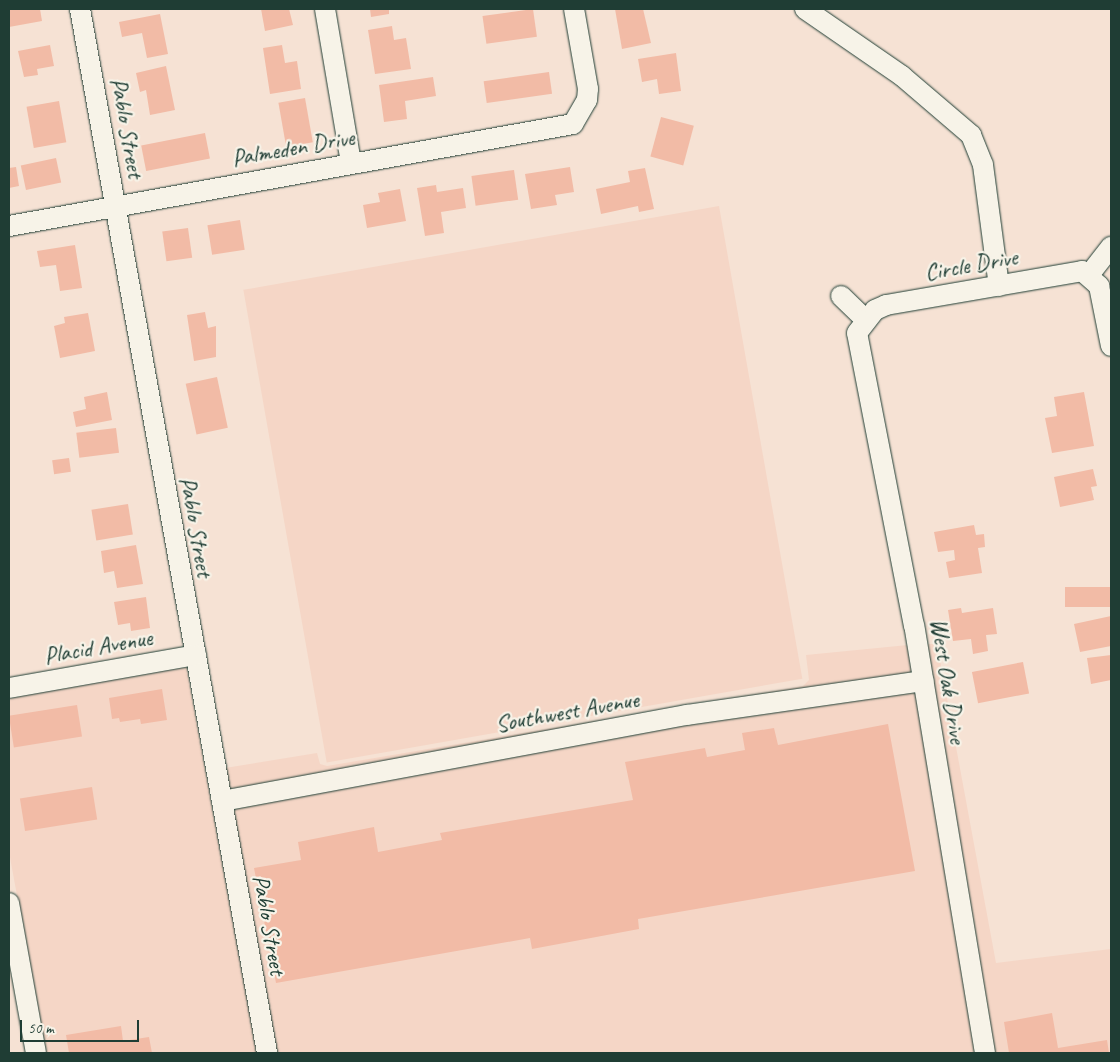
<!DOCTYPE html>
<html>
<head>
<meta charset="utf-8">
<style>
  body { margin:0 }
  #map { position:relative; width:1120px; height:1062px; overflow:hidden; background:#f6e2d4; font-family:Caveat,sans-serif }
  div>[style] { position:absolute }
  .built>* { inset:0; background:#f5d6c6; transform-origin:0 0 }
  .building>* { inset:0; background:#f2bba6; transform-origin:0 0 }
  .roads { filter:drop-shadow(0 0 1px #1f3d34) drop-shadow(0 0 1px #1f3d34) }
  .minor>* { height:20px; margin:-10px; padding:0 10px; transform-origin:10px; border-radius:10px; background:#f7f3e8 }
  span { translate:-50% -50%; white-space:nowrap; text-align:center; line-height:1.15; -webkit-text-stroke:4.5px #f7f3e8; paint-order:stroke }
  .street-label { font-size:24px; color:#1f3d34 }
  .frame { position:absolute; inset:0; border:10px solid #1f3d34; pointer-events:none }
  .scale { position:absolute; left:20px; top:1020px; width:119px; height:22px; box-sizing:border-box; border:2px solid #1f3d34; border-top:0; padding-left:6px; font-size:15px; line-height:18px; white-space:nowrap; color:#1f3d34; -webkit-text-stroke:4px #f7f3e8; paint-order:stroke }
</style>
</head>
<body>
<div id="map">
  <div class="built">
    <i style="left:719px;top:206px;width:480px;height:483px;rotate:80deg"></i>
    <i style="clip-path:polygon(927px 644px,937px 644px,996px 963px,1111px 949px,1111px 1053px,995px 1053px)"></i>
    <i style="clip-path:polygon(908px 645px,913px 674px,685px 707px,229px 791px,225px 768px,317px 753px,320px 764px,327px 766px,803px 686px,809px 680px,806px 655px)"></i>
    <i style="clip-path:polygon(186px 665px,257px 1053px,46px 1053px,9px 852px,9px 697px)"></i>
    <i style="clip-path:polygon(915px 690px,976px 1053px,276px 1053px,232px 808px,688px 724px)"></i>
  </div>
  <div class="building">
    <i style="clip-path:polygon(9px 9px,40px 9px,42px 21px,9px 27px)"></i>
    <i style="clip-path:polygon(261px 9px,289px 9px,293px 25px,265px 31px)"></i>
    <i style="clip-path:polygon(370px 9px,389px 9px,389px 14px,371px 17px)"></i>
    <i style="left:533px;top:9px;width:28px;height:51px;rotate:82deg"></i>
    <i style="clip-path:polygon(615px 9px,643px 9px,651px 43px,622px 49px)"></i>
    <i style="clip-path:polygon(160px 14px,168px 54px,147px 58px,142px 33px,122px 37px,119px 22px)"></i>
    <i style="clip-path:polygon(392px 26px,394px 40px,406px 38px,411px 69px,375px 74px,368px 30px)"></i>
    <i style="clip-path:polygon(50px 45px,54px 66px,37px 69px,38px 75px,24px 77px,18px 51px)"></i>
    <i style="clip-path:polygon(282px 45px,285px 63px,297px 61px,301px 89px,270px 94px,263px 48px)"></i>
    <i style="clip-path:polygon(676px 53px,681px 91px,659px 94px,657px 79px,642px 82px,638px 59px)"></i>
    <i style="clip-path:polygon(166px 66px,175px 110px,150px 115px,146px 90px,140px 92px,136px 73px)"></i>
    <i style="left:549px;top:72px;width:22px;height:66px;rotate:82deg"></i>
    <i style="clip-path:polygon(433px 77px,436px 96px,405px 101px,407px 119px,384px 122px,379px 85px)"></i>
    <i style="left:305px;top:98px;width:45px;height:27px;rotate:80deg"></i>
    <i style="left:59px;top:101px;width:42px;height:33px;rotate:80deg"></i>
    <i style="left:661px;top:117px;width:34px;height:41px;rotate:15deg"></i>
    <i style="left:205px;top:133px;width:26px;height:65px;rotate:79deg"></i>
    <i style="left:56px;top:158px;width:25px;height:36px;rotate:78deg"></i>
    <i style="clip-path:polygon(16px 167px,19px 186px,9px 188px,9px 168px)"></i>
    <i style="clip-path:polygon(570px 167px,574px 192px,555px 195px,557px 205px,531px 209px,525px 174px)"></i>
    <i style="clip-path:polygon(645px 168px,654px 209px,639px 212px,638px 206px,601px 214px,596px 189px,630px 182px,628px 171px)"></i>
    <i style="left:514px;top:170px;width:30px;height:43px;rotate:82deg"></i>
    <i style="clip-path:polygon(436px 185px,437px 192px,463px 188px,466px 208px,441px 212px,444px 233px,425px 236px,417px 188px)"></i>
    <i style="clip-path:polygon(400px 189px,406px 221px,367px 228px,363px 205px,380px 202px,378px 193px)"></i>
    <i style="left:240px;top:220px;width:30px;height:33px;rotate:81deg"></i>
    <i style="left:188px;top:228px;width:30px;height:26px;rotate:82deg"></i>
    <i style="clip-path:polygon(75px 245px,82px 288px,60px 291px,56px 265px,40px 267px,37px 251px)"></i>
    <i style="clip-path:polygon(205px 312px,208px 328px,216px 326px,216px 357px,194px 361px,187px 315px)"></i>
    <i style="clip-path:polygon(88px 313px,95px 351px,60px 358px,54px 326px,65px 323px,64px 317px)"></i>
    <i style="left:217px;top:377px;width:52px;height:32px;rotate:78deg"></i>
    <i style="clip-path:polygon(107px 392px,112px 420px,76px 427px,73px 412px,86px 409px,84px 397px)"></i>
    <i style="clip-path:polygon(1084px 392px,1094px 446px,1052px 453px,1045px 418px,1057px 416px,1054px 397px)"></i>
    <i style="left:116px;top:428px;width:25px;height:40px;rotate:83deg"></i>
    <i style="left:69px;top:458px;width:14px;height:17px;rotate:82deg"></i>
    <i style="clip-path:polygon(1093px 469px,1097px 486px,1091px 487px,1094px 500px,1060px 507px,1054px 477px)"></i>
    <i style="left:128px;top:504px;width:31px;height:37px;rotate:81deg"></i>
    <i style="clip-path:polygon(974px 525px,976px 535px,984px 534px,985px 547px,978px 548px,982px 573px,949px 578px,946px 562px,955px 560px,954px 550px,938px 552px,934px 532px)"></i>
    <i style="clip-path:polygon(136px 545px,143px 584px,117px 588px,114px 571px,104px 573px,101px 551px)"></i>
    <i style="left:1111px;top:587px;width:20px;height:46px;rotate:90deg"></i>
    <i style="clip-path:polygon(146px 597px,150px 628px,131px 631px,130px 623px,118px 625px,114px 602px)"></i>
    <i style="clip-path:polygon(961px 608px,962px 613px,993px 608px,997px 634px,986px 635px,988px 651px,973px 654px,971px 639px,953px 641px,948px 610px)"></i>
    <i style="clip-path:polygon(1111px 616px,1111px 646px,1080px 652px,1074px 624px)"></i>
    <i style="clip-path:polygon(1111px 655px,1111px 680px,1091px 684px,1087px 658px)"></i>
    <i style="left:1023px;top:662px;width:32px;height:52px;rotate:79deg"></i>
    <i style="clip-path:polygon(162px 689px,167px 720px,141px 724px,140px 719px,120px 722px,119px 718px,112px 719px,109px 698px)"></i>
    <i style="left:77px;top:705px;width:32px;height:69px;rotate:81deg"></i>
    <i style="clip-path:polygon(888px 724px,915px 871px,638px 919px,639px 929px,532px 949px,530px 938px,276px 983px,254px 868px,301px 860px,298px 842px,374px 827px,378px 852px,442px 840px,440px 833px,633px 800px,625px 762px,705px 748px,707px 757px,745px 750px,742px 733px,774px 728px,778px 745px)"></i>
    <i style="left:92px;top:787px;width:33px;height:73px;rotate:81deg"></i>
    <i style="clip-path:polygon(1052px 1013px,1058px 1048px,1107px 1040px,1109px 1053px,1009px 1053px,1004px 1022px)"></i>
    <i style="clip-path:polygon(121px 1026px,123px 1041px,149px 1037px,152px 1053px,69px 1053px,66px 1035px)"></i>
  </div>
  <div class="roads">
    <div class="minor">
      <i style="left:80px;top:9px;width:1061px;rotate:79.84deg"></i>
      <i style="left:325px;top:9px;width:156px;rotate:80.4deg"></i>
      <i style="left:805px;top:9px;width:118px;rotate:34.6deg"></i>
      <i style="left:902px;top:76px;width:91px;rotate:40.5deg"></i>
      <i style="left:971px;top:135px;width:32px;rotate:68deg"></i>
      <i style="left:983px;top:165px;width:122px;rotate:82.5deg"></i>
      <i style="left:9px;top:226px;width:573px;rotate:-10.25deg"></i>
      <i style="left:573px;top:124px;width:28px;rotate:-60deg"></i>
      <i style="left:587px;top:100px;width:11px;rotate:-85deg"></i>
      <i style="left:588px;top:89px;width:81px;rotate:-99.9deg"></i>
      <i style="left:1089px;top:275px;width:36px;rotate:-52deg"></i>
      <i style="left:841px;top:296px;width:35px;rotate:44deg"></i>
      <i style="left:9px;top:688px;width:190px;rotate:-10deg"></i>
      <i style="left:222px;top:801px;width:473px;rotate:-10.5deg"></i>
      <i style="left:687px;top:715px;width:239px;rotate:-8.2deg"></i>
      <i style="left:9px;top:903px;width:152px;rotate:79.8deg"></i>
      <i style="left:985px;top:1053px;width:433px;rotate:-99.4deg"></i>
      <i style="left:914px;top:626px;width:298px;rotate:-101deg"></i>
      <i style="left:857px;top:333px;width:29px;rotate:-52deg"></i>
      <i style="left:875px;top:310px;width:12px;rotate:-24deg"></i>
      <i style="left:886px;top:305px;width:199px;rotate:-9.8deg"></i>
      <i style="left:1082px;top:271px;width:23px;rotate:41deg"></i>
      <i style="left:1099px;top:286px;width:61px;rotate:78.7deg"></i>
    </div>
  </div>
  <div class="street-label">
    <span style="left:127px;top:128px;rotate:80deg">Pablo Street</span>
    <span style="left:293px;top:148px;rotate:-10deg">Palmeden Drive</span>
    <span style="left:971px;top:265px;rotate:-10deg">Circle Drive</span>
    <span style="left:196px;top:527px;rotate:80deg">Pablo Street</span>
    <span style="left:98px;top:647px;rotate:-10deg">Placid Avenue</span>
    <span style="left:948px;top:681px;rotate:81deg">West Oak Drive</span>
    <span style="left:567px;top:712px;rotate:-10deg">Southwest Avenue</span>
    <span style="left:269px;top:925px;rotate:80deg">Pablo Street</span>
  </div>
  <div class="frame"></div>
  <div class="scale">50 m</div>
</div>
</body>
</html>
